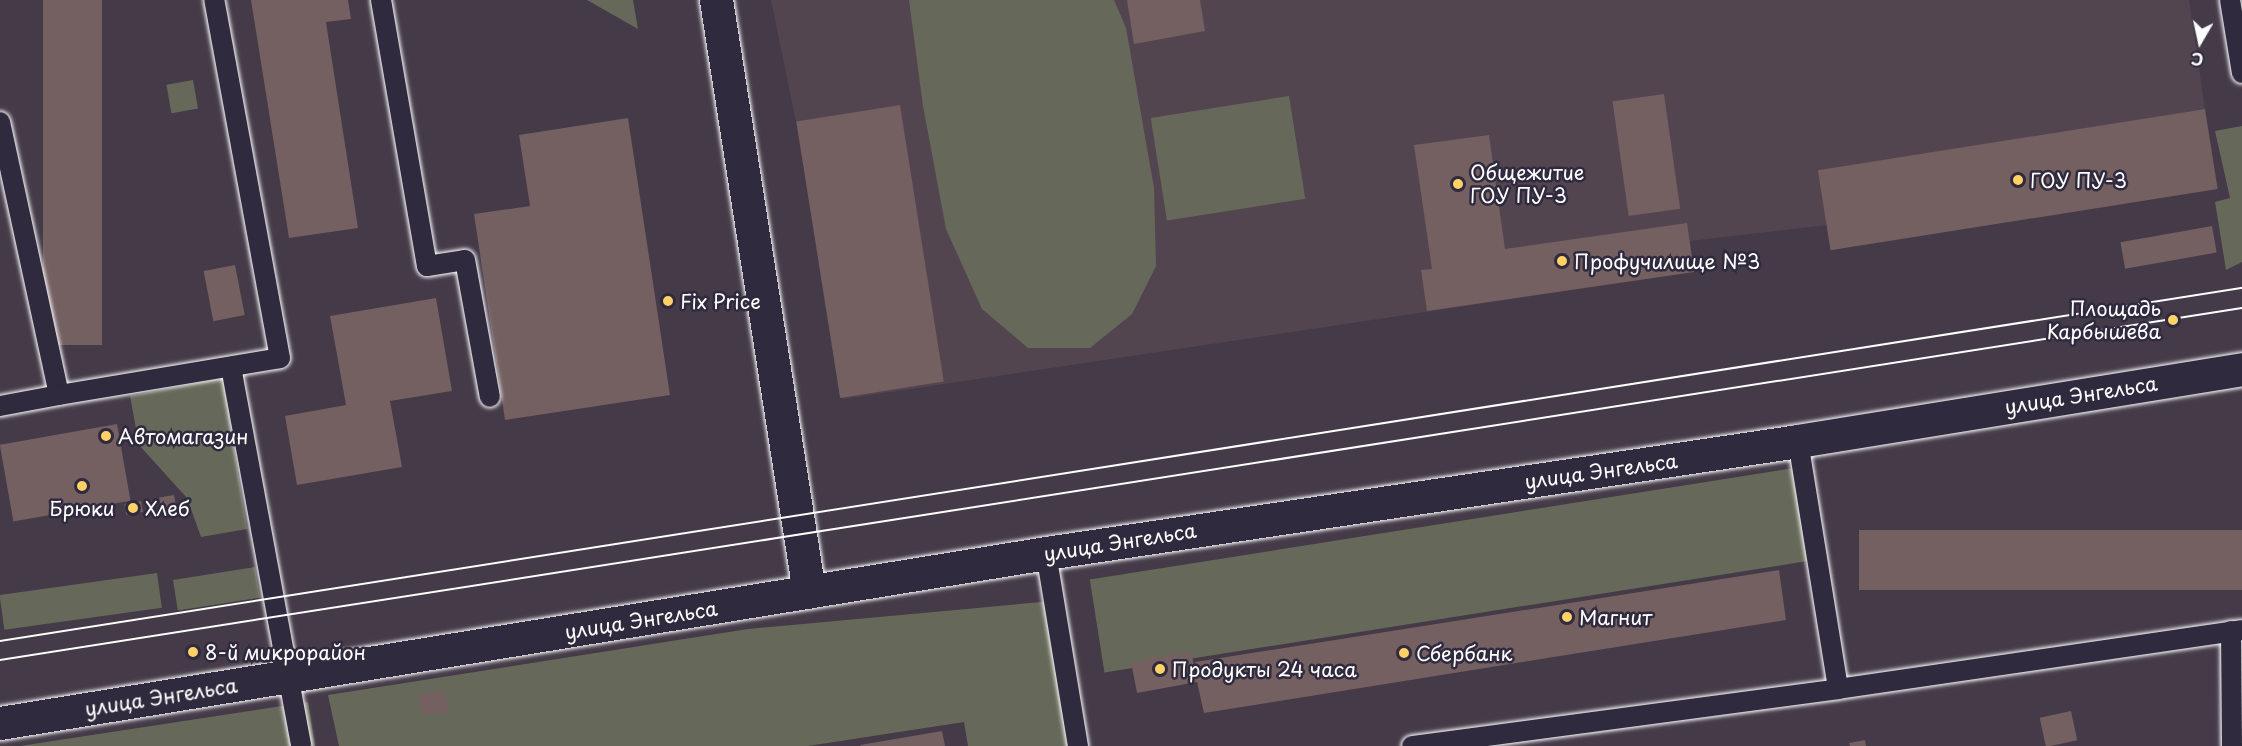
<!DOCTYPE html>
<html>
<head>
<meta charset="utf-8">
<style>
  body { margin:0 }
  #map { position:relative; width:2242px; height:746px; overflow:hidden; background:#443a48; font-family:"Playpen Sans",sans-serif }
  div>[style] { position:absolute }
  .built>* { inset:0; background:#524550 }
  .green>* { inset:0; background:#66695a; transform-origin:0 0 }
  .building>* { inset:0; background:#745f61; transform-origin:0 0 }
  .roads { filter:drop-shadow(0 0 2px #fff) drop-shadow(0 0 2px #fff) }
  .lane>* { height:20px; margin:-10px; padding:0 10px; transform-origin:10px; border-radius:10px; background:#2f2a3d }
  .street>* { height:33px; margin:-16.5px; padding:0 16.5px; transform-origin:16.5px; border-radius:16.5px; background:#2f2a3d }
  .secondary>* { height:33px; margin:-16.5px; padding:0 16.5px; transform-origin:16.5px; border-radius:16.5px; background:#2f2a3d }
  .tram>* { height:1.5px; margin:-0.75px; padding:0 0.75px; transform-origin:0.75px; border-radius:0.75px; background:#fff }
  .dots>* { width:16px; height:16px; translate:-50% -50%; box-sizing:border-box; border:3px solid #2f2a3d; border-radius:50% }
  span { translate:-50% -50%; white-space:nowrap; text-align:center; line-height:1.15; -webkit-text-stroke:5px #2f2a3d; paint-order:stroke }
  .poi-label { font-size:20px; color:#fff }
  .left { translate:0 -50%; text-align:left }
  .right { translate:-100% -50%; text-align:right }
  .street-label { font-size:20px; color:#fff }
  .north { position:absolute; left:2170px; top:12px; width:60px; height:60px; -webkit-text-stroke:4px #2f2a3d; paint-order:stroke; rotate:189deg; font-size:16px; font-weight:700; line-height:24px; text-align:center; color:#fff }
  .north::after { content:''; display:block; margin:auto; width:21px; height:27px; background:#fff; clip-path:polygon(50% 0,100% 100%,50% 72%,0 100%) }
</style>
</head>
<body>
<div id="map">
  <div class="built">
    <i style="clip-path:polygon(771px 0,2189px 0,2205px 109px,1819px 172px,1827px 225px,1690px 241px,1694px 272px,843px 399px,796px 122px)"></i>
  </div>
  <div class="green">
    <i style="clip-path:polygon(587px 0,633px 0,638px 29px)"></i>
    <i style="clip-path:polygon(909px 0,1114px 0,1126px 28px,1154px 188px,1156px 266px,1132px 314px,1090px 348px,1028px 348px,982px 309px,946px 229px,923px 106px)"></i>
    <i style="left:193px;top:80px;width:29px;height:27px;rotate:80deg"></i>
    <i style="left:1289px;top:96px;width:104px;height:140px;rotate:81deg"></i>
    <i style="clip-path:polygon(2242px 126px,2242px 262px,2226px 270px,2215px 202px,2230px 198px,2215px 131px)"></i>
    <i style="clip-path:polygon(223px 378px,247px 529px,201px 537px,187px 498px,139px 445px,130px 396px)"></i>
    <i style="left:1794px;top:468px;width:94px;height:713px;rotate:81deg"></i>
    <i style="left:255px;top:567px;width:31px;height:83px;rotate:81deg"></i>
    <i style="left:157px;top:573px;width:35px;height:159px;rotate:82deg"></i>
    <i style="clip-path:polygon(1052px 601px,1071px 746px,968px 746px,964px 722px,808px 746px,339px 746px,328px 695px,748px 629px)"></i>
    <i style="clip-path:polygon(308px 702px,315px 746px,20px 746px)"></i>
  </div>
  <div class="building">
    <i style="left:43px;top:0;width:59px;height:345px"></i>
    <i style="clip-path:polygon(251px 0,348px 0,351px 19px,326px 22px,358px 228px,289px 238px)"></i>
    <i style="clip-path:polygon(1127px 0,1200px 0,1205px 31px,1134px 44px)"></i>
    <i style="left:1664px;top:94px;width:116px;height:52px;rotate:82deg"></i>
    <i style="left:900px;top:105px;width:280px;height:105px;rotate:81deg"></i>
    <i style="left:2205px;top:109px;width:81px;height:392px;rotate:81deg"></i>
    <i style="clip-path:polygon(628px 118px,670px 395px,505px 420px,474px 214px,530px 206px,519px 135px)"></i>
    <i style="clip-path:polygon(1489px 135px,1505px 249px,1687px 223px,1694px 272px,1427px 311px,1421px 270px,1432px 269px,1414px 145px)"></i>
    <i style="left:2212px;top:226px;width:27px;height:93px;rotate:80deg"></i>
    <i style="left:235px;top:265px;width:51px;height:32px;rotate:79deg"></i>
    <i style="clip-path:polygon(436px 298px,452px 391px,390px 401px,402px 467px,297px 485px,285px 416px,346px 405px,330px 316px)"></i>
    <i style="left:117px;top:424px;width:78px;height:119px;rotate:80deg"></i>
    <i style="left:174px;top:495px;width:11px;height:15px;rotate:80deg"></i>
    <i style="left:141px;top:501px;width:11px;height:17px;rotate:80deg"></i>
    <i style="left:2242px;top:530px;width:60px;height:383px;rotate:90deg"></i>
    <i style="clip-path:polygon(1779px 570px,1786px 620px,1204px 713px,1197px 682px,1137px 693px,1131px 662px,1191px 651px,1197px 680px,1195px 662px)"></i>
    <i style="left:445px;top:690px;width:22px;height:27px;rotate:82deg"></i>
    <i style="left:2071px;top:711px;width:30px;height:32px;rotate:78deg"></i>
    <i style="clip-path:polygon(942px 731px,945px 746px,861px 746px,860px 745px)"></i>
    <i style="clip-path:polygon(1865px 740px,1866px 746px,1850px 746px,1849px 743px)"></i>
  </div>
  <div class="roads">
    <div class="lane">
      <i style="left:381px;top:0;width:270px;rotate:80.2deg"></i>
      <i style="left:427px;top:266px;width:38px;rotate:-9deg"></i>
      <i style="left:465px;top:260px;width:139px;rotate:79.7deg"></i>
      <i style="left:2230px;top:0;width:74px;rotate:80.7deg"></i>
      <i style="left:0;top:122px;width:279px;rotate:77.8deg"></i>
      <i style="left:59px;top:395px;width:224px;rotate:-9.5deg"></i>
      <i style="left:280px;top:358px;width:364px;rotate:-100.4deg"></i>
      <i style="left:231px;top:367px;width:385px;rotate:79.5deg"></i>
      <i style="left:0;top:406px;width:60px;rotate:-10.6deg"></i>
      <i style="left:1798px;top:441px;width:251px;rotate:80.8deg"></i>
      <i style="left:1838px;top:689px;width:408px;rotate:-8.3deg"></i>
      <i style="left:1046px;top:553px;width:196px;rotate:80.6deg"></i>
      <i style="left:2231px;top:631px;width:115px;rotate:89.5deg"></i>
      <i style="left:1412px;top:746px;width:430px;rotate:-7.6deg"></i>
    </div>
    <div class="street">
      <i style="left:716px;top:0;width:599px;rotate:81.07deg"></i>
    </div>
    <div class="secondary">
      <i style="left:0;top:723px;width:1060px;rotate:-9.23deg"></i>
      <i style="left:1046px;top:553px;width:760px;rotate:-8.47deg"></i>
      <i style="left:1798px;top:441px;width:450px;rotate:-9.2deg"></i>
    </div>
  </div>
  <div class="tram">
    <i style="left:0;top:641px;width:2270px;rotate:-8.95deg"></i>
    <i style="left:0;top:660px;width:2269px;rotate:-8.92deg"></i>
  </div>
  <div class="dots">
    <i style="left:2018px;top:180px;background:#ffd166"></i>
    <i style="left:1458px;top:184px;background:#ffd166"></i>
    <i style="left:1562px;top:261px;background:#ffd166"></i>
    <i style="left:668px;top:301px;background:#ffd166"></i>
    <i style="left:2173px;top:320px;background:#ffd166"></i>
    <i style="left:106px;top:436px;background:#ffd166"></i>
    <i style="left:82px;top:486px;background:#ffd166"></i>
    <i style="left:133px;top:508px;background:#ffd166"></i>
    <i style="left:1567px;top:617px;background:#ffd166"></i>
    <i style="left:193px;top:652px;background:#ffd166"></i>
    <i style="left:1404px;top:653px;background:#ffd166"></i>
    <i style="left:1160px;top:669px;background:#ffd166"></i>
  </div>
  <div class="poi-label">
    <span class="left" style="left:1470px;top:184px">Общежитие<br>ГОУ ПУ-3</span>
    <span class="left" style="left:2030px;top:180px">ГОУ ПУ-3</span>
    <span class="left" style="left:1574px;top:261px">Профучилище №3</span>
    <span class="left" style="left:680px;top:301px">Fix Price</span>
    <span class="right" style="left:2161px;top:320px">Площадь<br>Карбышева</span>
    <span class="left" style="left:118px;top:436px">Автомагазин</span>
    <span style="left:82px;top:508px">Брюки</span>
    <span class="left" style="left:145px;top:508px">Хлеб</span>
    <span class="left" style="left:1579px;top:617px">Магнит</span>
    <span class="left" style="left:205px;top:652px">8-й микрорайон</span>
    <span class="left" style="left:1416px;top:653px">Сбербанк</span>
    <span class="left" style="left:1172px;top:669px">Продукты 24 часа</span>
  </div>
  <div class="street-label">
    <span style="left:2081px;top:395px;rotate:-9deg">улица Энгельса</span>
    <span style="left:1601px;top:471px;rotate:-8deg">улица Энгельса</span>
    <span style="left:1120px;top:542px;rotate:-9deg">улица Энгельса</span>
    <span style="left:641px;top:620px;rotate:-9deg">улица Энгельса</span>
    <span style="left:161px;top:697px;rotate:-9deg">улица Энгельса</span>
  </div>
  <div class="north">С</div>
</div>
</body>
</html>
